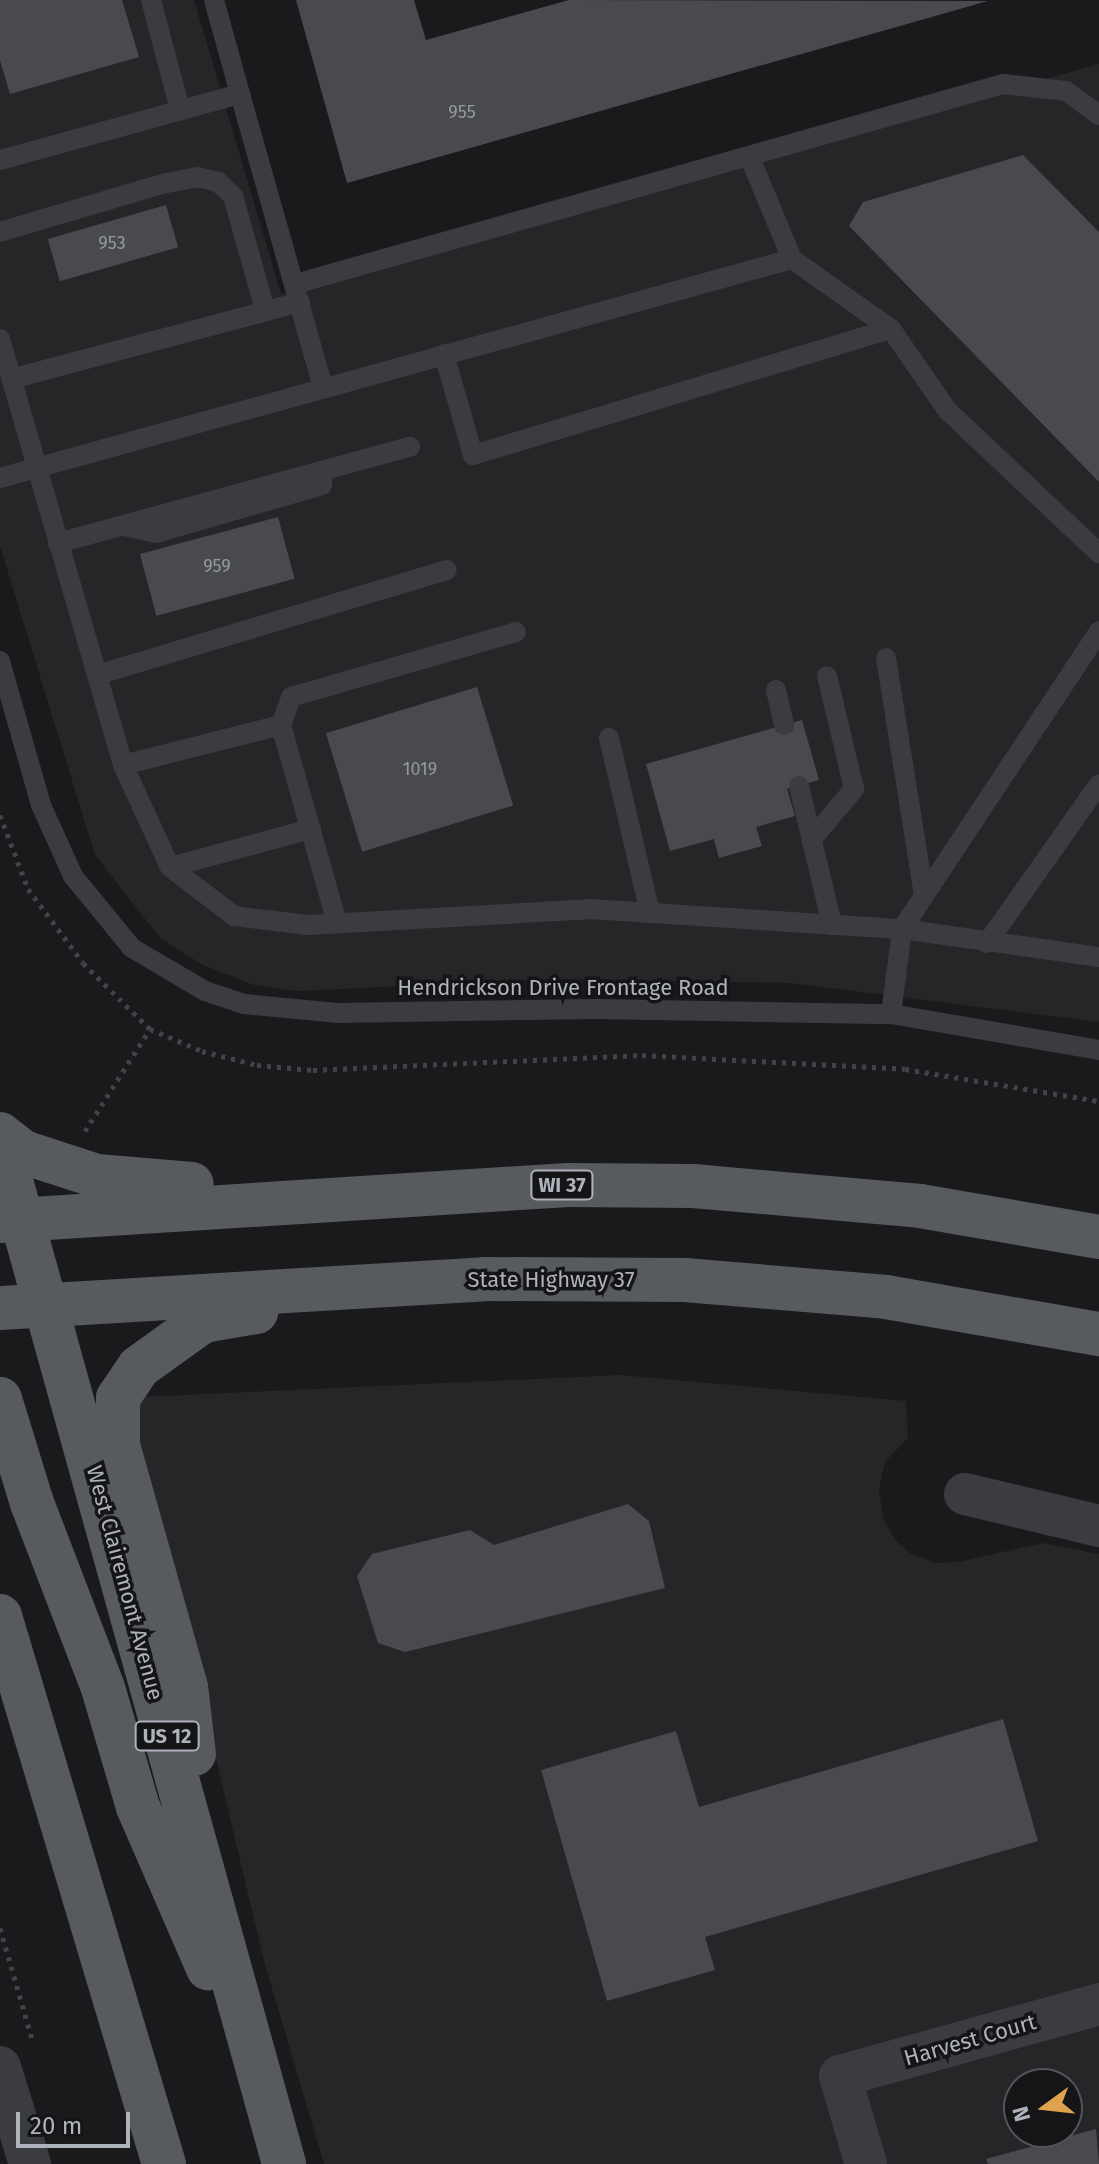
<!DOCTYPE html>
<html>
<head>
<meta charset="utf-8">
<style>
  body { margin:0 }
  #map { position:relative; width:1099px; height:2164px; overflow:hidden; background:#1a1a1c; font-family:"Fira Sans",sans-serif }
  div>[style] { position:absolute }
  .built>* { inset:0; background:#262628 }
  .building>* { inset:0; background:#494a4e; transform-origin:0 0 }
  .path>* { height:5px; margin-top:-2.5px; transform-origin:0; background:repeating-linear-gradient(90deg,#414347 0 4px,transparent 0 10px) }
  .service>* { height:20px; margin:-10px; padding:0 10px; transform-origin:10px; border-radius:10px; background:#3b3c40 }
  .minor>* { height:42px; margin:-21px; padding:0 21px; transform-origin:21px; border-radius:21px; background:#3b3c40 }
  .primary>* { height:44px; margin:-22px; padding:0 22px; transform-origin:22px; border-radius:22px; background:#575a5f }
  span { translate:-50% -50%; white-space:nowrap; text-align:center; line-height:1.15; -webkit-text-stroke:7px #151517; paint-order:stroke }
  .number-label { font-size:18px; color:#95989f }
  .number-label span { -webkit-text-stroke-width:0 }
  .shield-label span { padding:2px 6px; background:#151517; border:2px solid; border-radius:6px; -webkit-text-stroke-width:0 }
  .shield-label { font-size:20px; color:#aeb2ba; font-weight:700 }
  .street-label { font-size:22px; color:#aeb2ba }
  .north { position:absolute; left:1003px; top:2068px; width:80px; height:80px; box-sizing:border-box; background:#151517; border:2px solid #525458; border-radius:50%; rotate:255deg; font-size:22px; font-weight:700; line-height:32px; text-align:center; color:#aeb2ba }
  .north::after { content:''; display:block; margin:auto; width:28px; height:36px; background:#e0a34d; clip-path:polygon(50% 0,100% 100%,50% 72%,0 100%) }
  .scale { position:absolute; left:16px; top:2112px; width:114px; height:36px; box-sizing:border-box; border:4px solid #aeb2ba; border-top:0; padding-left:10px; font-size:24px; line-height:28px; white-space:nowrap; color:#aeb2ba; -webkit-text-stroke:6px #151517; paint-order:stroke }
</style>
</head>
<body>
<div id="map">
  <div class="built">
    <i style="clip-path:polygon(0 0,194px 0,281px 294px,1099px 64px,1099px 1022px,790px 983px,552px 979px,298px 991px,254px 985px,203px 965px,161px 939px,95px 855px,0 546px)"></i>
    <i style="clip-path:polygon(evenodd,620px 1375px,906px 1401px,908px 1438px,885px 1462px,879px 1490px,883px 1518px,895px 1540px,910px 1553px,935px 1563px,958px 1562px,1043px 1543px,1099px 1554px,1099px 2164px,324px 2164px,264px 1961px,185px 1628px,118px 1398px,620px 1375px,1019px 2084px,1067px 2084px,1067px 2132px,1019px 2132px,1019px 2084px)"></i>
  </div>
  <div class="building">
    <i style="clip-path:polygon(0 0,122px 0,139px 57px,10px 94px,0 60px)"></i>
    <i style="clip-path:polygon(296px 0,414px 0,426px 40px,569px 0,988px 1px,347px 183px)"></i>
    <i style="clip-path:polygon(1023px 155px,1099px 232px,1099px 482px,849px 226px,863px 202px)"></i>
    <i style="left:166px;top:205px;width:44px;height:123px;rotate:74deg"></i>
    <i style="left:278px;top:517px;width:64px;height:143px;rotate:75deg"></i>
    <i style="left:477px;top:687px;width:124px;height:158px;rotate:73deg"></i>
    <i style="clip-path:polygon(802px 720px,819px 780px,787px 789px,795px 816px,756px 827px,762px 846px,719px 858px,714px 839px,670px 851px,646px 764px)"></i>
    <i style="clip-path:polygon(628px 1504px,649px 1521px,665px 1588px,405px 1652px,378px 1643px,357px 1576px,372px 1554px,470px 1530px,494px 1545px)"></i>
    <i style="clip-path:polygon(1003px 1719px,1038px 1841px,705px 1937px,715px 1970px,607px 2001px,541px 1770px,676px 1731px,699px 1807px)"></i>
    <i style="clip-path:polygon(1096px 2129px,1099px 2164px,988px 2164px,986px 2159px)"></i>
  </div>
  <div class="path">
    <i style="left:0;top:815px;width:79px;rotate:69.3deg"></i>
    <i style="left:28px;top:889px;width:92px;rotate:53.4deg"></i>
    <i style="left:83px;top:963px;width:94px;rotate:44.6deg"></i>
    <i style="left:150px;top:1029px;width:56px;rotate:22.9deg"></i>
    <i style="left:202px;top:1051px;width:57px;rotate:14.3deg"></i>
    <i style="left:257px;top:1065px;width:56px;rotate:5.1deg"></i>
    <i style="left:313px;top:1070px;width:329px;rotate:-2.6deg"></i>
    <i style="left:642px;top:1055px;width:263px;rotate:3deg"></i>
    <i style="left:905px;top:1069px;width:197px;rotate:9.4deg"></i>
    <i style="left:85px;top:1131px;width:121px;rotate:-57.5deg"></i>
    <i style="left:0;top:1928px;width:119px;rotate:73.9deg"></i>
  </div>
  <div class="service">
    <i style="left:151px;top:0;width:114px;rotate:75.2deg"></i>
    <i style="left:214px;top:0;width:98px;rotate:74.5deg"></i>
    <i style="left:750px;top:158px;width:109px;rotate:67.4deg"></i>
    <i style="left:792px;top:259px;width:121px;rotate:35.3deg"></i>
    <i style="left:891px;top:329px;width:98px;rotate:55.3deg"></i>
    <i style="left:947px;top:410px;width:209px;rotate:43.3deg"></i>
    <i style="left:0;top:160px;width:249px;rotate:-15.4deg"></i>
    <i style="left:240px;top:94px;width:305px;rotate:74.2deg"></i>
    <i style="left:0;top:232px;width:169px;rotate:-16.5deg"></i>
    <i style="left:162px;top:184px;width:36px;rotate:-11deg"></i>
    <i style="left:197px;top:177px;width:22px;rotate:13deg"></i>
    <i style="left:218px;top:182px;width:21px;rotate:43deg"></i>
    <i style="left:233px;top:196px;width:118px;rotate:74.3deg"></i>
    <i style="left:295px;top:284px;width:736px;rotate:-15.77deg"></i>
    <i style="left:1003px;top:84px;width:63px;rotate:6.3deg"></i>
    <i style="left:1066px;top:91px;width:41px;rotate:36deg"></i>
    <i style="left:0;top:339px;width:443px;rotate:73.9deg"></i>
    <i style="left:123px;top:765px;width:112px;rotate:65.3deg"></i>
    <i style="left:170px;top:867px;width:81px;rotate:37.4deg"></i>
    <i style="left:234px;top:916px;width:74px;rotate:7deg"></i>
    <i style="left:307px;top:925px;width:283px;rotate:-3.2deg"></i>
    <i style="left:590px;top:909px;width:313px;rotate:3.7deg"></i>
    <i style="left:902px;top:929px;width:199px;rotate:8.1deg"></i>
    <i style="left:444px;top:354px;width:105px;rotate:74deg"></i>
    <i style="left:473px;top:455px;width:437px;rotate:-16.8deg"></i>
    <i style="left:11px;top:379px;width:299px;rotate:-14.9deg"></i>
    <i style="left:0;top:478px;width:822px;rotate:-15.46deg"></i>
    <i style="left:124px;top:526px;width:33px;rotate:12deg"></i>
    <i style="left:156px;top:533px;width:173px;rotate:-16.1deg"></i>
    <i style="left:322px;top:485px;width:14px;rotate:-90deg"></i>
    <i style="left:58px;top:543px;width:365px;rotate:-15.3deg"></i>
    <i style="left:886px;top:658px;width:241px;rotate:80.9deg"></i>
    <i style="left:0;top:661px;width:150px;rotate:74.1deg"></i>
    <i style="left:41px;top:805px;width:78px;rotate:65.7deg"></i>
    <i style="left:73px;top:876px;width:93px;rotate:50.7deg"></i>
    <i style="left:132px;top:948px;width:85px;rotate:30.5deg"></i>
    <i style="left:205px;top:991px;width:41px;rotate:18.4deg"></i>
    <i style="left:244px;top:1004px;width:93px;rotate:5.5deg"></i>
    <i style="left:337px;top:1013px;width:259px;rotate:-0.9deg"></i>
    <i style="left:596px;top:1009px;width:295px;rotate:1deg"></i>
    <i style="left:891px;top:1014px;width:211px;rotate:9.8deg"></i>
    <i style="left:97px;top:675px;width:365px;rotate:-16.7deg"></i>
    <i style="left:776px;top:690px;width:36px;rotate:77deg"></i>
    <i style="left:281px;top:725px;width:206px;rotate:74.2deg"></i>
    <i style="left:609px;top:738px;width:180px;rotate:76.8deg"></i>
    <i style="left:123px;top:765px;width:163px;rotate:-14.2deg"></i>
    <i style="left:281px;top:725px;width:30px;rotate:-70deg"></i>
    <i style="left:291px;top:697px;width:234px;rotate:-16.1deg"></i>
    <i style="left:799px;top:786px;width:143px;rotate:76.6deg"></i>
    <i style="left:811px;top:840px;width:67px;rotate:-49.9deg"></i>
    <i style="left:854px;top:789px;width:116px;rotate:-103.4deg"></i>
    <i style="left:170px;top:867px;width:146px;rotate:-15.1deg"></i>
    <i style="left:987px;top:943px;width:194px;rotate:-54.8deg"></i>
    <i style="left:891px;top:1014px;width:86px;rotate:-82.6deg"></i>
    <i style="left:902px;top:929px;width:357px;rotate:-56.5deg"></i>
  </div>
  <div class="minor">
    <i style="left:965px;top:1494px;width:138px;rotate:13.4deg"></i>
    <i style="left:0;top:2067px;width:102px;rotate:72.8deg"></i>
    <i style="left:866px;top:2164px;width:92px;rotate:-106.5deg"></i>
    <i style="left:840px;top:2076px;width:269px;rotate:-15.5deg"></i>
  </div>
  <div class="primary">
    <i style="left:0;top:1134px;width:29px;rotate:38deg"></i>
    <i style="left:23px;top:1152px;width:78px;rotate:18deg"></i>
    <i style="left:97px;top:1176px;width:95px;rotate:4.8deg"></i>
    <i style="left:0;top:1141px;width:1062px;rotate:74.48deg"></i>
    <i style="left:0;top:1221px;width:569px;rotate:-3.63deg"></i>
    <i style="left:568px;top:1185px;width:125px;rotate:0.5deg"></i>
    <i style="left:693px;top:1186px;width:228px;rotate:5deg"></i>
    <i style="left:920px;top:1206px;width:182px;rotate:9.8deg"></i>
    <i style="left:0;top:1308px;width:486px;rotate:-3.4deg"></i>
    <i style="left:485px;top:1279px;width:200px;rotate:0.3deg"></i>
    <i style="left:685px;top:1280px;width:202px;rotate:4.8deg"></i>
    <i style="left:886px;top:1297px;width:216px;rotate:9.9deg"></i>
    <i style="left:0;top:1399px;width:109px;rotate:72.9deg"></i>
    <i style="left:32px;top:1503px;width:198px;rotate:69deg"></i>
    <i style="left:103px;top:1688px;width:124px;rotate:73.6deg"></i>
    <i style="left:138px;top:1807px;width:176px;rotate:66.5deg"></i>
    <i style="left:0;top:1616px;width:572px;rotate:73.34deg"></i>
    <i style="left:194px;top:1754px;width:67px;rotate:-96.8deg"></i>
    <i style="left:186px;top:1687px;width:251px;rotate:-105.7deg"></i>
    <i style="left:118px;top:1445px;width:47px;rotate:-90deg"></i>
    <i style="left:118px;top:1398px;width:37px;rotate:-56deg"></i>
    <i style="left:139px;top:1367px;width:79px;rotate:-35.7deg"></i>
    <i style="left:203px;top:1321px;width:54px;rotate:-9.6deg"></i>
  </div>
  <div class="number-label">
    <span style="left:462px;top:112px">955</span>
    <span style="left:112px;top:243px">953</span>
    <span style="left:217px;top:566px">959</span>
    <span style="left:420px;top:769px">1019</span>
  </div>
  <div class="shield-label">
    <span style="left:562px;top:1185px">WI 37</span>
    <span style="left:167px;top:1736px">US 12</span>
  </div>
  <div class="street-label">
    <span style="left:563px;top:988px">Hendrickson Drive Frontage Road</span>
    <span style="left:551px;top:1280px">State Highway 37</span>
    <span style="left:125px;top:1583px;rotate:75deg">West Clairemont Avenue</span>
    <span style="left:970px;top:2040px;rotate:-16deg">Harvest Court</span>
  </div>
  <div class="north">N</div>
  <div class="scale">20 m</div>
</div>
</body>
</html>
